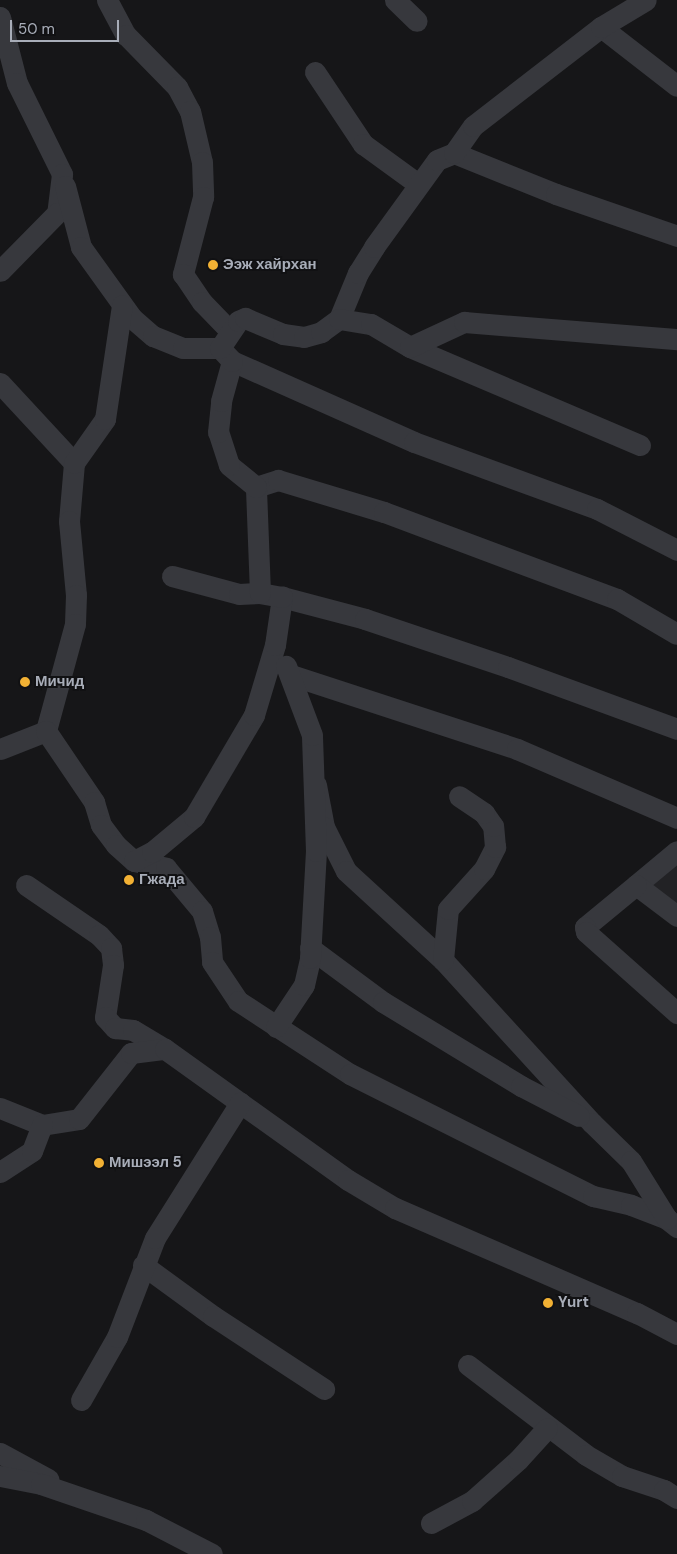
<!DOCTYPE html>
<html>
<head>
<meta charset="utf-8">
<style>
  body { margin:0 }
  #map { position:relative; width:677px; height:1554px; overflow:hidden; background:#161618; font-family:"DM Sans",sans-serif }
  div>[style] { position:absolute }
  .built>* { inset:0; background:#222225 }
  .minor>* { height:21px; margin:-10.5px; padding:0 10.5px; transform-origin:10.5px; border-radius:10.5px; background:#37383d }
  .dots>* { width:14px; height:14px; translate:-50% -50%; box-sizing:border-box; border:2px solid #111113; border-radius:50% }
  span { translate:-50% -50%; white-space:nowrap; text-align:center; line-height:1.15; -webkit-text-stroke:4px #111113; paint-order:stroke }
  .poi-label { font-size:15px; color:#a8adb8; font-weight:700 }
  .left { translate:0 -50%; text-align:left }
  .scale { position:absolute; left:10px; top:20px; width:109px; height:22px; box-sizing:border-box; border:2px solid #a8adb8; border-top:0; padding-left:6px; font-size:15px; line-height:18px; white-space:nowrap; color:#a8adb8; -webkit-text-stroke:4px #111113; paint-order:stroke }
</style>
</head>
<body>
<div id="map">
  <div class="built">
    <i style="clip-path:polygon(677px 856px,677px 908px,646px 883px)"></i>
  </div>
  <div class="minor">
    <i style="left:107px;top:0;width:40px;rotate:62deg"></i>
    <i style="left:126px;top:35px;width:73px;rotate:45.6deg"></i>
    <i style="left:177px;top:87px;width:27px;rotate:62deg"></i>
    <i style="left:190px;top:111px;width:52px;rotate:76.8deg"></i>
    <i style="left:202px;top:162px;width:35px;rotate:88deg"></i>
    <i style="left:203px;top:197px;width:80px;rotate:104.6deg"></i>
    <i style="left:183px;top:274px;width:34px;rotate:56deg"></i>
    <i style="left:202px;top:302px;width:40px;rotate:46deg"></i>
    <i style="left:395px;top:0;width:30px;rotate:44deg"></i>
    <i style="left:0;top:17px;width:68px;rotate:75.6deg"></i>
    <i style="left:17px;top:83px;width:102px;rotate:63.7deg"></i>
    <i style="left:62px;top:174px;width:39px;rotate:97deg"></i>
    <i style="left:57px;top:213px;width:81px;rotate:134.5deg"></i>
    <i style="left:601px;top:27px;width:96px;rotate:37.8deg"></i>
    <i style="left:315px;top:72px;width:87px;rotate:56.3deg"></i>
    <i style="left:363px;top:144px;width:68px;rotate:36deg"></i>
    <i style="left:454px;top:153px;width:110px;rotate:21.9deg"></i>
    <i style="left:556px;top:194px;width:128px;rotate:19.1deg"></i>
    <i style="left:65px;top:186px;width:63px;rotate:75.3deg"></i>
    <i style="left:81px;top:247px;width:87px;rotate:54.3deg"></i>
    <i style="left:132px;top:318px;width:28px;rotate:41deg"></i>
    <i style="left:153px;top:336px;width:32px;rotate:22deg"></i>
    <i style="left:183px;top:348px;width:37px"></i>
    <i style="left:339px;top:319px;width:50px;rotate:-67.6deg"></i>
    <i style="left:358px;top:273px;width:31px;rotate:-58deg"></i>
    <i style="left:374px;top:247px;width:107px;rotate:-54.1deg"></i>
    <i style="left:437px;top:160px;width:18px;rotate:-22deg"></i>
    <i style="left:454px;top:153px;width:33px;rotate:-55deg"></i>
    <i style="left:473px;top:126px;width:162px;rotate:-37.7deg"></i>
    <i style="left:601px;top:27px;width:52px;rotate:-31deg"></i>
    <i style="left:410px;top:347px;width:250px;rotate:23.1deg"></i>
    <i style="left:232px;top:361px;width:199px;rotate:24deg"></i>
    <i style="left:414px;top:442px;width:195px;rotate:20.1deg"></i>
    <i style="left:597px;top:509px;width:90px;rotate:27.1deg"></i>
    <i style="left:0;top:383px;width:109px;rotate:47.2deg"></i>
    <i style="left:74px;top:463px;width:58px;rotate:94.9deg"></i>
    <i style="left:69px;top:521px;width:74px;rotate:84.6deg"></i>
    <i style="left:76px;top:595px;width:29px;rotate:92deg"></i>
    <i style="left:75px;top:624px;width:111px;rotate:105.2deg"></i>
    <i style="left:46px;top:731px;width:49px;rotate:158.6deg"></i>
    <i style="left:74px;top:463px;width:54px;rotate:-54.8deg"></i>
    <i style="left:105px;top:419px;width:115px;rotate:-81.5deg"></i>
    <i style="left:256px;top:487px;width:23px;rotate:-18deg"></i>
    <i style="left:278px;top:480px;width:111px;rotate:16.8deg"></i>
    <i style="left:384px;top:512px;width:249px;rotate:20.5deg"></i>
    <i style="left:617px;top:599px;width:69px;rotate:30.3deg"></i>
    <i style="left:172px;top:576px;width:69px;rotate:15deg"></i>
    <i style="left:239px;top:594px;width:21px;rotate:-3deg"></i>
    <i style="left:282px;top:597px;width:86px;rotate:14.8deg"></i>
    <i style="left:365px;top:619px;width:151px;rotate:18.6deg"></i>
    <i style="left:508px;top:667px;width:180px;rotate:20.1deg"></i>
    <i style="left:291px;top:675px;width:238px;rotate:18.1deg"></i>
    <i style="left:517px;top:749px;width:174px;rotate:23.3deg"></i>
    <i style="left:46px;top:731px;width:86px;rotate:55.9deg"></i>
    <i style="left:94px;top:802px;width:24px;rotate:73deg"></i>
    <i style="left:101px;top:825px;width:25px;rotate:53deg"></i>
    <i style="left:116px;top:845px;width:24px;rotate:42deg"></i>
    <i style="left:134px;top:861px;width:33px;rotate:12deg"></i>
    <i style="left:166px;top:868px;width:56px;rotate:50.1deg"></i>
    <i style="left:202px;top:911px;width:27px;rotate:73deg"></i>
    <i style="left:210px;top:937px;width:25px;rotate:85deg"></i>
    <i style="left:212px;top:962px;width:47px;rotate:56.3deg"></i>
    <i style="left:238px;top:1001px;width:134px;rotate:33.1deg"></i>
    <i style="left:350px;top:1074px;width:272px;rotate:26.7deg"></i>
    <i style="left:593px;top:1196px;width:39px;rotate:13deg"></i>
    <i style="left:631px;top:1205px;width:39px;rotate:21deg"></i>
    <i style="left:667px;top:1219px;width:13px;rotate:39deg"></i>
    <i style="left:316px;top:785px;width:43px;rotate:79.2deg"></i>
    <i style="left:324px;top:827px;width:49px;rotate:63.4deg"></i>
    <i style="left:346px;top:871px;width:132px;rotate:42.5deg"></i>
    <i style="left:443px;top:960px;width:221px;rotate:47.6deg"></i>
    <i style="left:592px;top:1123px;width:54px;rotate:44.3deg"></i>
    <i style="left:631px;top:1161px;width:68px;rotate:58.2deg"></i>
    <i style="left:134px;top:861px;width:20px;rotate:-27deg"></i>
    <i style="left:152px;top:852px;width:55px;rotate:-39.8deg"></i>
    <i style="left:194px;top:817px;width:118px;rotate:-59.5deg"></i>
    <i style="left:254px;top:715px;width:73px;rotate:-73.3deg"></i>
    <i style="left:275px;top:645px;width:49px;rotate:-81.7deg"></i>
    <i style="left:282px;top:597px;width:22px;rotate:-170deg"></i>
    <i style="left:260px;top:593px;width:106px;rotate:-92.2deg"></i>
    <i style="left:256px;top:487px;width:35px;rotate:-141deg"></i>
    <i style="left:229px;top:465px;width:35px;rotate:-108deg"></i>
    <i style="left:218px;top:432px;width:31px;rotate:-84deg"></i>
    <i style="left:221px;top:401px;width:41px;rotate:-74.6deg"></i>
    <i style="left:232px;top:361px;width:18px;rotate:-133deg"></i>
    <i style="left:220px;top:348px;width:32px;rotate:-56deg"></i>
    <i style="left:238px;top:321px;width:8px;rotate:-23deg"></i>
    <i style="left:245px;top:318px;width:41px;rotate:22.8deg"></i>
    <i style="left:283px;top:334px;width:21px;rotate:8deg"></i>
    <i style="left:304px;top:337px;width:18px;rotate:-16deg"></i>
    <i style="left:321px;top:332px;width:22px;rotate:-36deg"></i>
    <i style="left:339px;top:319px;width:32px;rotate:9deg"></i>
    <i style="left:371px;top:324px;width:45px;rotate:30.5deg"></i>
    <i style="left:410px;top:347px;width:60px;rotate:-24.8deg"></i>
    <i style="left:464px;top:322px;width:214px;rotate:4.6deg"></i>
    <i style="left:26px;top:885px;width:88px;rotate:34.4deg"></i>
    <i style="left:99px;top:935px;width:18px;rotate:47deg"></i>
    <i style="left:111px;top:948px;width:17px;rotate:83deg"></i>
    <i style="left:113px;top:965px;width:53px;rotate:98.7deg"></i>
    <i style="left:105px;top:1017px;width:15px;rotate:48deg"></i>
    <i style="left:115px;top:1028px;width:18px;rotate:6deg"></i>
    <i style="left:133px;top:1030px;width:37px;rotate:31deg"></i>
    <i style="left:636px;top:885px;width:53px;rotate:-39.7deg"></i>
    <i style="left:677px;top:916px;width:51px;rotate:-142.9deg"></i>
    <i style="left:636px;top:885px;width:66px;rotate:140.5deg"></i>
    <i style="left:585px;top:927px;width:5px;rotate:79deg"></i>
    <i style="left:586px;top:932px;width:122px;rotate:41.7deg"></i>
    <i style="left:310px;top:948px;width:91px;rotate:36.5deg"></i>
    <i style="left:383px;top:1002px;width:162px;rotate:31.3deg"></i>
    <i style="left:521px;top:1086px;width:65px;rotate:27.3deg"></i>
    <i style="left:443px;top:960px;width:51px;rotate:-84.4deg"></i>
    <i style="left:448px;top:909px;width:54px;rotate:-48deg"></i>
    <i style="left:484px;top:869px;width:25px;rotate:-63deg"></i>
    <i style="left:495px;top:847px;width:21px;rotate:-95deg"></i>
    <i style="left:493px;top:826px;width:16px;rotate:-125deg"></i>
    <i style="left:484px;top:813px;width:30px;rotate:-146deg"></i>
    <i style="left:276px;top:1027px;width:50px;rotate:-56.3deg"></i>
    <i style="left:304px;top:985px;width:28px;rotate:-77deg"></i>
    <i style="left:310px;top:958px;width:107px;rotate:-86.8deg"></i>
    <i style="left:316px;top:851px;width:116px;rotate:-92deg"></i>
    <i style="left:312px;top:735px;width:74px;rotate:-110.6deg"></i>
    <i style="left:0;top:1108px;width:45px;rotate:22deg"></i>
    <i style="left:42px;top:1125px;width:37px;rotate:-9deg"></i>
    <i style="left:79px;top:1119px;width:84px;rotate:-51.8deg"></i>
    <i style="left:131px;top:1053px;width:34px;rotate:-7deg"></i>
    <i style="left:165px;top:1049px;width:225px;rotate:35.6deg"></i>
    <i style="left:348px;top:1180px;width:55px;rotate:30.8deg"></i>
    <i style="left:395px;top:1208px;width:264px;rotate:23.5deg"></i>
    <i style="left:637px;top:1313px;width:45px;rotate:27.7deg"></i>
    <i style="left:0;top:1172px;width:38px;rotate:-33deg"></i>
    <i style="left:32px;top:1151px;width:28px;rotate:-69deg"></i>
    <i style="left:143px;top:1265px;width:87px;rotate:36.1deg"></i>
    <i style="left:213px;top:1316px;width:133px;rotate:33.3deg"></i>
    <i style="left:468px;top:1365px;width:148px;rotate:37.3deg"></i>
    <i style="left:586px;top:1455px;width:42px;rotate:30.3deg"></i>
    <i style="left:622px;top:1476px;width:44px;rotate:18.4deg"></i>
    <i style="left:664px;top:1490px;width:15px;rotate:32deg"></i>
    <i style="left:81px;top:1400px;width:73px;rotate:-60.3deg"></i>
    <i style="left:117px;top:1337px;width:106px;rotate:-69deg"></i>
    <i style="left:155px;top:1238px;width:160px;rotate:-57.8deg"></i>
    <i style="left:0;top:1453px;width:55px;rotate:28.4deg"></i>
    <i style="left:0;top:1476px;width:42px;rotate:11deg"></i>
    <i style="left:41px;top:1484px;width:111px;rotate:18.9deg"></i>
    <i style="left:146px;top:1520px;width:74px;rotate:27.3deg"></i>
    <i style="left:431px;top:1523px;width:47px;rotate:-28.2deg"></i>
    <i style="left:472px;top:1501px;width:62px;rotate:-41.7deg"></i>
    <i style="left:518px;top:1460px;width:43px;rotate:-47.8deg"></i>
  </div>
  <div class="dots">
    <i style="left:213px;top:265px;background:#f2b134"></i>
    <i style="left:25px;top:682px;background:#f2b134"></i>
    <i style="left:129px;top:880px;background:#f2b134"></i>
    <i style="left:99px;top:1163px;background:#f2b134"></i>
    <i style="left:548px;top:1303px;background:#f2b134"></i>
  </div>
  <div class="poi-label">
    <span class="left" style="left:223px;top:265px">Ээж хайрхан</span>
    <span class="left" style="left:35px;top:682px">Мичид</span>
    <span class="left" style="left:139px;top:880px">Гжада</span>
    <span class="left" style="left:109px;top:1163px">Мишээл 5</span>
    <span class="left" style="left:558px;top:1303px">Yurt</span>
  </div>
  <div class="scale">50 m</div>
</div>
</body>
</html>
